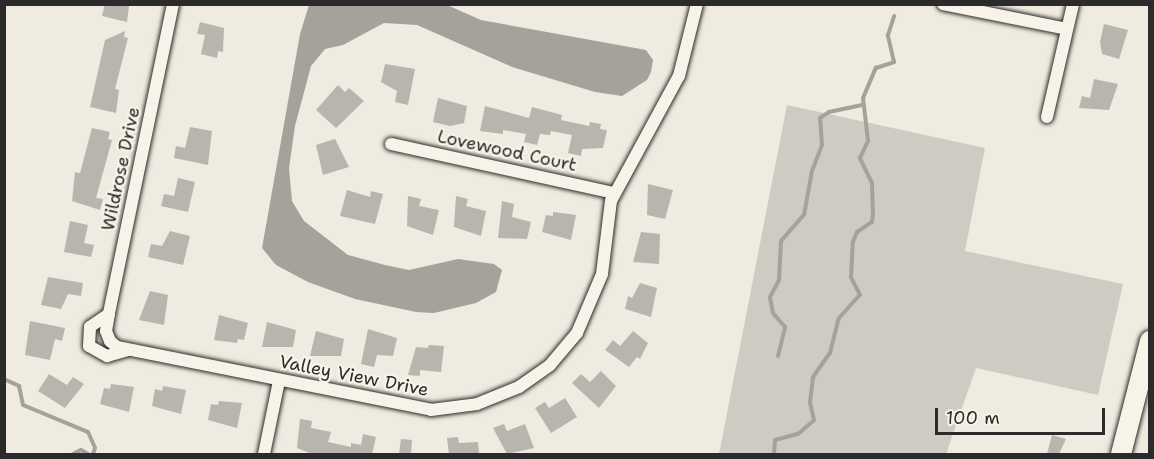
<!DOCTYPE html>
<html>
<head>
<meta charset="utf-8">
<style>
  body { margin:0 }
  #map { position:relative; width:1154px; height:459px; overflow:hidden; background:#efebe0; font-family:"Shantell Sans",sans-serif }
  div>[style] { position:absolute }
  .green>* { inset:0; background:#cfcbc2 }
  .water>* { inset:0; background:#a4a29a }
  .stream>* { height:4px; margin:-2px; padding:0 2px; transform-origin:2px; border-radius:2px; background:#a4a29a }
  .building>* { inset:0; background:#b8b5ae }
  .roads { filter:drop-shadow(0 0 2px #2b2b2b) drop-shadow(0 0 2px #2b2b2b) }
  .street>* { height:12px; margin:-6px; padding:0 6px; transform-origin:6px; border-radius:6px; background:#f7f3e8 }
  .primary>* { height:20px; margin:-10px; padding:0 10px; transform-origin:10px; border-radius:10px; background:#f7f3e8 }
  span { translate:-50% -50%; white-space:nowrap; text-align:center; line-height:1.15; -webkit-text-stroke:4.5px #f7f3e8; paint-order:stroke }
  .street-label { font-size:18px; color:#2b2b2b }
  .frame { position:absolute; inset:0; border:6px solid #2b2b2b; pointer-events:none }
  .scale { position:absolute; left:935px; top:408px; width:170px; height:27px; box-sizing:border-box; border:3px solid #2b2b2b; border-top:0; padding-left:8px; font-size:18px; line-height:21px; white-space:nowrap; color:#2b2b2b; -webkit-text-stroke:4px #f7f3e8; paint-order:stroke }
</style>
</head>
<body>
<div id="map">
  <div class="green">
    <i style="clip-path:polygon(787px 105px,985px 148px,965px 251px,1123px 284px,1098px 395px,976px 368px,946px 454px,719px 454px)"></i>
  </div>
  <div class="water">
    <i style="clip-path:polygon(309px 5px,447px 5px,481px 20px,646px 50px,653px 60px,651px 72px,647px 80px,622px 96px,595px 92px,512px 67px,417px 25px,384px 23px,343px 45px,325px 49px,311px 66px,295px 126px,289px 168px,292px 201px,304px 221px,348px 255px,385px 265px,409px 270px,458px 259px,494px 264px,502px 270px,496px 292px,476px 303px,434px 313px,416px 312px,355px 299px,308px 282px,276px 265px,262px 248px,300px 34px)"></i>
  </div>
  <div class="stream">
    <i style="left:778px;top:356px;width:30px;rotate:-76deg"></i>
    <i style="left:785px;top:327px;width:18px;rotate:-131deg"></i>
    <i style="left:773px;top:313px;width:16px;rotate:-101deg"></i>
    <i style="left:770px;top:297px;width:19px;rotate:-62deg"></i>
    <i style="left:779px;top:280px;width:39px;rotate:-87deg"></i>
    <i style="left:781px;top:241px;width:35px;rotate:-49deg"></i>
    <i style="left:804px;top:215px;width:45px;rotate:-79.7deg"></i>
    <i style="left:812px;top:171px;width:28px;rotate:-69deg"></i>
    <i style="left:822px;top:145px;width:27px;rotate:-94deg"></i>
    <i style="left:820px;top:118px;width:11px;rotate:-34deg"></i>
    <i style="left:829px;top:112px;width:35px;rotate:-12deg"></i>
    <i style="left:4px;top:379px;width:17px;rotate:25deg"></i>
    <i style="left:19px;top:386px;width:19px;rotate:78deg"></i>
    <i style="left:23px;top:405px;width:70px;rotate:22.6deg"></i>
    <i style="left:88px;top:432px;width:17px;rotate:66deg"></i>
    <i style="left:95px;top:448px;width:6px;rotate:108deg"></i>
    <i style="left:73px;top:454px;width:9px;rotate:-27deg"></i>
    <i style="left:81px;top:450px;width:8px;rotate:30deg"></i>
    <i style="left:774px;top:454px;width:14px;rotate:-86deg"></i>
    <i style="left:775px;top:440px;width:24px;rotate:-15deg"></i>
    <i style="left:798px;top:434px;width:21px;rotate:-41deg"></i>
    <i style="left:814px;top:420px;width:18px;rotate:-103deg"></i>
    <i style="left:810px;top:402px;width:25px;rotate:-83deg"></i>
    <i style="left:813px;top:377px;width:29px;rotate:-55deg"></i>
    <i style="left:830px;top:353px;width:36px;rotate:-76deg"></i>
    <i style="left:839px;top:318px;width:31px;rotate:-48deg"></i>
    <i style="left:860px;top:295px;width:20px;rotate:-117deg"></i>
    <i style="left:851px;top:277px;width:35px;rotate:-87deg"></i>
    <i style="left:853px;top:242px;width:11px;rotate:-68deg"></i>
    <i style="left:857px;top:232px;width:18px;rotate:-34deg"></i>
    <i style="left:872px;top:222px;width:8px;rotate:-83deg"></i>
    <i style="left:873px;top:214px;width:31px;rotate:-92deg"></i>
    <i style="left:872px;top:183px;width:28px;rotate:-116deg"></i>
    <i style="left:860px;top:158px;width:19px;rotate:-65deg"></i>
    <i style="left:868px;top:141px;width:43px;rotate:-96.6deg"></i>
    <i style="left:863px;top:98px;width:33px;rotate:-67deg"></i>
    <i style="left:876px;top:68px;width:19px;rotate:-18deg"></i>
    <i style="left:894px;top:62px;width:28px;rotate:-103deg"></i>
    <i style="left:888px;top:35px;width:20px;rotate:-72deg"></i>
  </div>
  <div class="building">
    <i style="clip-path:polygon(105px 4px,129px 6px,127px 22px,102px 16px)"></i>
    <i style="clip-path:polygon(200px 22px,224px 28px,223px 52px,218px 51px,217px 58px,201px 54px,205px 35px,197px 34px)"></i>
    <i style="clip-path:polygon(1104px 24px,1128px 30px,1119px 59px,1102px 54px,1100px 42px)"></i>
    <i style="clip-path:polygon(125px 31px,124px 37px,128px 38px,115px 89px,119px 90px,116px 113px,90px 107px,105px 40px)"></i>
    <i style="clip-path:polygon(385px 64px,415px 69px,408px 105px,395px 102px,397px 91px,381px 82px)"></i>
    <i style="clip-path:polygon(1094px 79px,1118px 84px,1109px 110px,1079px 108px,1082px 96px,1090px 98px)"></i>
    <i style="clip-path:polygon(338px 85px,345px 92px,349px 88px,364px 101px,336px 128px,316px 110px)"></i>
    <i style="clip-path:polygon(438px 98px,467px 106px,464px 123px,450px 126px,433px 122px)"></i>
    <i style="clip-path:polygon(485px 106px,529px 118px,532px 107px,562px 115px,561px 120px,589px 126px,590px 122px,601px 124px,600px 129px,607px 130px,603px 148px,582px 149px,581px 156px,568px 153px,572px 135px,551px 131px,550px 135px,540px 134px,537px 145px,524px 142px,526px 134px,503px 130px,503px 134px,480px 131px)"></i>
    <i style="clip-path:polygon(190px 127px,212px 131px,208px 165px,174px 158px,176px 146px,185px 148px)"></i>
    <i style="clip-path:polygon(92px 128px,110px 132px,108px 139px,112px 140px,96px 198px,103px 199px,100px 210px,72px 201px,75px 172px,80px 173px)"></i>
    <i style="clip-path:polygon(335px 139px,349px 167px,323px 175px,316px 145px)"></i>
    <i style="clip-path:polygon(178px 178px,195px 182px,188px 212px,161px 206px,164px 194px,174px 196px)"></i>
    <i style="clip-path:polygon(648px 184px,673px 190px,665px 219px,647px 215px)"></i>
    <i style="clip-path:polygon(347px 190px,370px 197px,371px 191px,383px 194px,375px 224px,340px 216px)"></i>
    <i style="clip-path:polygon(408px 196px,421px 199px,419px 206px,439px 210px,433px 235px,407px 226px)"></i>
    <i style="clip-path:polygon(456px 196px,468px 199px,466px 206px,486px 211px,481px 236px,454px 227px)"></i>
    <i style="clip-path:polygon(502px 201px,514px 204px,512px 217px,531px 222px,527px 239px,498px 238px)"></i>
    <i style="clip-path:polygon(553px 212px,576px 215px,571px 240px,542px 232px,546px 215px,553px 216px)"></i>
    <i style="clip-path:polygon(70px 221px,88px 225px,84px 243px,94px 245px,91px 257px,64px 252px)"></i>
    <i style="clip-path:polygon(170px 231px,190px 236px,183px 265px,148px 257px,151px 244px,162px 246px)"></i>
    <i style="clip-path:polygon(641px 232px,660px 234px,659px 264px,633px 262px)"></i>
    <i style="clip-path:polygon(48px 277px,83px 283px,81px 296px,68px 294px,61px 309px,41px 305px)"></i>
    <i style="clip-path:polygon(640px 283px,657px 288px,651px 317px,625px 309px,628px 296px,632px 298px)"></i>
    <i style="clip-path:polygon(150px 291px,168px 295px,164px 325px,139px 320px)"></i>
    <i style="clip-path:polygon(219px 315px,248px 323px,244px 340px,238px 339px,237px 343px,214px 340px)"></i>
    <i style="clip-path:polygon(30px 321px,65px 328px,62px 341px,55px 339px,50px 360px,25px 355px)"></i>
    <i style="clip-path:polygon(267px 322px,296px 330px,293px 347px,262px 347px)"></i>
    <i style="clip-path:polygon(368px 329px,397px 338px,393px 356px,377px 355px,374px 367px,361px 364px)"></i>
    <i style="clip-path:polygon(316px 331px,344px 339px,341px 356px,310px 356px)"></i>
    <i style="clip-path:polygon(633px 331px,648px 343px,640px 359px,637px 357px,629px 367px,605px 350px,613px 340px,620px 346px)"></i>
    <i style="clip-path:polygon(429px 345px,444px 346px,441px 372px,420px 370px,420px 376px,408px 375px,416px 347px,428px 348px)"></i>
    <i style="clip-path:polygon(601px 371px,616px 386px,599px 408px,572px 383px,581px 374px,590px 382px)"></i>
    <i style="clip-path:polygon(49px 374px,67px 385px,73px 377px,84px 384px,65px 408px,38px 391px)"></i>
    <i style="clip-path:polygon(111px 384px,134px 387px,129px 412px,100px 404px,104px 388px,110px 389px)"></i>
    <i style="clip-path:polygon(163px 386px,186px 390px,181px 414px,152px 406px,155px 389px,162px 391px)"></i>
    <i style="clip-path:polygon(565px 398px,577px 417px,551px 433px,535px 408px,545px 402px,549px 408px)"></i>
    <i style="clip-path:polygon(219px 401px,242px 403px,237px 428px,208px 420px,211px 404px,218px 405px)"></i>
    <i style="clip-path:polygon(300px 419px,312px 421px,311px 428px,331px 432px,328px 442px,351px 447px,351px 443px,361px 445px,363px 434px,376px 437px,372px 454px,312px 454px,297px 448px)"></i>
    <i style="clip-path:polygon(504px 424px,507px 431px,525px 424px,534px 448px,507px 454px,493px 428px)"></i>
    <i style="clip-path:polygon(1052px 435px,1066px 439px,1059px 454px,1047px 454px)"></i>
    <i style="clip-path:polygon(458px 437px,459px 443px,478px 442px,479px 454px,449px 454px,447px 438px)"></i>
    <i style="clip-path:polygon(401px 439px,412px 440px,411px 454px,399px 454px)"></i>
  </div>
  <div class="roads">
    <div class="street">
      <i style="left:173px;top:4px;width:317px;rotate:101.7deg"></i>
      <i style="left:109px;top:314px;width:17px;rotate:100deg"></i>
      <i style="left:106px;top:331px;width:11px;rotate:68deg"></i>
      <i style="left:110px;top:341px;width:9px;rotate:41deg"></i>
      <i style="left:117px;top:347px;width:320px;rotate:11.3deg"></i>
      <i style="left:431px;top:410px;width:46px;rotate:-7.4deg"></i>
      <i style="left:477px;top:404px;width:45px;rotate:-22deg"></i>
      <i style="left:519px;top:387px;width:38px;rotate:-35deg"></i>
      <i style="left:550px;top:365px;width:42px;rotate:-49.8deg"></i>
      <i style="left:577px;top:333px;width:64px;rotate:-67deg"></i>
      <i style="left:602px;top:274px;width:74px;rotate:-83deg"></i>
      <i style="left:611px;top:201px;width:142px;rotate:-61.5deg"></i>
      <i style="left:679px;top:76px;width:74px;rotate:-76deg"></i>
      <i style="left:943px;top:4px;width:126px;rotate:11.4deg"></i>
      <i style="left:1047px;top:117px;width:116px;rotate:-77deg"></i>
      <i style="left:391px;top:144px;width:228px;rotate:12.4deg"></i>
      <i style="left:109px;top:314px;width:23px;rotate:146deg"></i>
      <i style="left:90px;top:327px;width:19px;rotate:93deg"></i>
      <i style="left:89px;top:346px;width:21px;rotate:29deg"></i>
      <i style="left:107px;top:356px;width:22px;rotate:-16deg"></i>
      <i style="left:264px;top:454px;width:75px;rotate:-78.4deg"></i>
    </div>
    <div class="primary">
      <i style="left:1121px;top:454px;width:117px;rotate:-75.6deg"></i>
    </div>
  </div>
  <div class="street-label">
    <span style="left:507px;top:151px;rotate:12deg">Lovewood Court</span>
    <span style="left:121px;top:169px;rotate:-78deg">Wildrose Drive</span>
    <span style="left:354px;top:376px;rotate:11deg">Valley View Drive</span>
  </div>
  <div class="frame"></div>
  <div class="scale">100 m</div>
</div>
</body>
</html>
